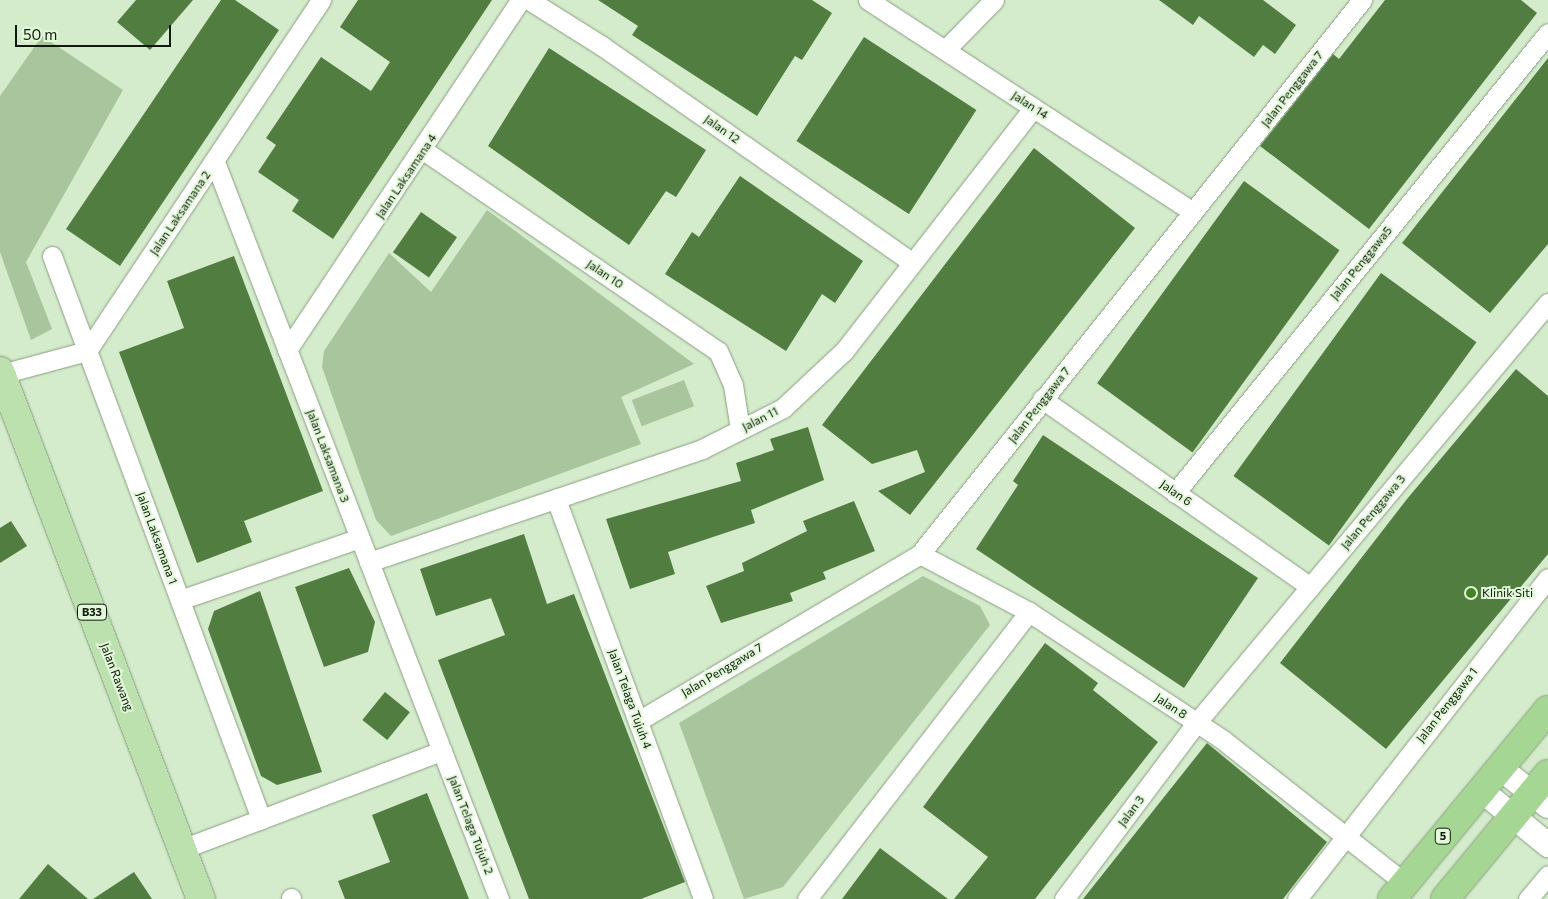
<!DOCTYPE html>
<html>
<head>
<meta charset="utf-8">
<style>
  body { margin:0 }
  #map { position:relative; width:1548px; height:899px; overflow:hidden; background:#d4eccb; font-family:Commissioner,sans-serif }
  div>[style] { position:absolute }
  .green>* { inset:0; background:#a8c59d; transform-origin:0 0 }
  .building>* { inset:0; background:#527d41; transform-origin:0 0 }
  .roads { filter:drop-shadow(0 0 1px #889e80) drop-shadow(0 0 1px #889e80) }
  .minor>* { height:19px; margin:-9.5px; padding:0 9.5px; transform-origin:9.5px; border-radius:9.5px; background:#fff }
  .tertiary>* { height:24px; margin:-12px; padding:0 12px; transform-origin:12px; border-radius:12px; background:#fff }
  .primary>* { height:28px; margin:-14px; padding:0 14px; transform-origin:14px; border-radius:14px; background:#bce0ae }
  .trunk>* { height:28px; margin:-14px; padding:0 14px; transform-origin:14px; border-radius:14px; background:#a6d693 }
  .dots>* { width:14px; height:14px; translate:-50% -50%; box-sizing:border-box; border:2px solid #e1f9d8; border-radius:50% }
  span { translate:-50% -50%; white-space:nowrap; text-align:center; line-height:1.15; -webkit-text-stroke:4px #e1f9d8; paint-order:stroke }
  .shield-label span { padding:1px 4px; background:#e1f9d8; border:1px solid; border-radius:4px; -webkit-text-stroke-width:0 }
  .shield-label { font-size:11px; color:#11190e; font-weight:700 }
  .street-label { font-size:12px; color:#11190e }
  .poi-label { font-size:12px; color:#11190e }
  .left { translate:0 -50%; text-align:left }
  .scale { position:absolute; left:15px; top:25px; width:156px; height:22px; box-sizing:border-box; border:2px solid #11190e; border-top:0; padding-left:6px; font-size:15px; line-height:18px; white-space:nowrap; color:#11190e; -webkit-text-stroke:4px #e1f9d8; paint-order:stroke }
</style>
</head>
<body>
<div id="map">
  <div class="green">
    <i style="clip-path:polygon(42px 36px,123px 90px,26px 262px,52px 329px,31px 340px,0 252px,0 96px)"></i>
    <i style="clip-path:polygon(487px 210px,694px 364px,621px 397px,641px 444px,391px 536px,376px 520px,322px 367px,324px 351px,389px 253px,431px 292px)"></i>
    <i style="left:684px;top:380px;width:28px;height:56px;rotate:69deg"></i>
    <i style="clip-path:polygon(923px 576px,980px 606px,990px 625px,783px 887px,744px 899px,679px 723px)"></i>
  </div>
  <div class="building">
    <i style="clip-path:polygon(136px 0,193px 0,150px 50px,117px 22px)"></i>
    <i style="clip-path:polygon(221px 0,235px 0,279px 30px,120px 266px,66px 229px)"></i>
    <i style="clip-path:polygon(358px 0,492px 0,333px 239px,292px 211px,299px 200px,258px 172px,276px 145px,266px 138px,321px 57px,371px 91px,390px 62px,340px 27px)"></i>
    <i style="clip-path:polygon(598px 0,812px 0,832px 13px,802px 60px,795px 56px,757px 116px,632px 35px,638px 26px)"></i>
    <i style="clip-path:polygon(1159px 0,1263px 0,1296px 25px,1275px 54px,1263px 45px,1254px 57px,1199px 16px,1193px 25px)"></i>
    <i style="clip-path:polygon(1385px 0,1521px 0,1537px 13px,1369px 229px,1260px 146px,1333px 54px,1339px 59px)"></i>
    <i style="left:864px;top:37px;width:134px;height:124px;rotate:33deg"></i>
    <i style="clip-path:polygon(549px 48px,706px 150px,676px 197px,666px 191px,629px 245px,488px 146px)"></i>
    <i style="clip-path:polygon(1548px 58px,1548px 244px,1490px 313px,1402px 243px)"></i>
    <i style="clip-path:polygon(1034px 148px,1135px 228px,910px 515px,878px 491px,925px 472px,917px 450px,872px 464px,822px 425px)"></i>
    <i style="clip-path:polygon(740px 176px,863px 261px,835px 303px,822px 294px,786px 351px,665px 274px,692px 232px,699px 237px)"></i>
    <i style="left:1244px;top:181px;width:118px;height:250px;rotate:36deg"></i>
    <i style="left:421px;top:212px;width:44px;height:49px;rotate:35deg"></i>
    <i style="clip-path:polygon(234px 256px,323px 491px,244px 521px,252px 542px,197px 563px,119px 352px,184px 328px,167px 281px)"></i>
    <i style="left:1381px;top:273px;width:118px;height:251px;rotate:36deg"></i>
    <i style="clip-path:polygon(1516px 369px,1548px 396px,1548px 554px,1386px 749px,1280px 663px,1407px 499px)"></i>
    <i style="clip-path:polygon(808px 427px,824px 480px,751px 510px,755px 523px,668px 552px,675px 574px,630px 589px,606px 519px,741px 481px,736px 463px,774px 450px,770px 439px)"></i>
    <i style="clip-path:polygon(1043px 435px,1258px 578px,1184px 688px,976px 549px,1018px 485px,1013px 481px)"></i>
    <i style="clip-path:polygon(854px 501px,875px 551px,823px 572px,826px 579px,790px 593px,793px 601px,721px 623px,706px 586px,744px 571px,742px 563px,807px 531px,803px 521px)"></i>
    <i style="clip-path:polygon(11px 521px,27px 546px,0 563px,0 528px)"></i>
    <i style="clip-path:polygon(524px 534px,547px 604px,574px 594px,685px 882px,641px 899px,529px 899px,438px 660px,505px 635px,491px 598px,436px 616px,420px 569px)"></i>
    <i style="clip-path:polygon(349px 568px,375px 622px,368px 652px,324px 667px,295px 587px)"></i>
    <i style="clip-path:polygon(260px 591px,322px 772px,277px 785px,261px 776px,208px 629px,214px 611px)"></i>
    <i style="clip-path:polygon(1045px 643px,1098px 683px,1093px 690px,1158px 742px,1035px 899px,954px 899px,988px 857px,923px 807px)"></i>
    <i style="left:385px;top:692px;width:32px;height:36px;rotate:39deg"></i>
    <i style="clip-path:polygon(1207px 743px,1327px 842px,1283px 899px,1083px 899px)"></i>
    <i style="clip-path:polygon(427px 793px,469px 899px,345px 899px,338px 881px,390px 862px,372px 815px)"></i>
    <i style="clip-path:polygon(880px 848px,948px 899px,842px 899px)"></i>
    <i style="clip-path:polygon(48px 864px,88px 899px,19px 899px)"></i>
    <i style="clip-path:polygon(134px 872px,152px 899px,93px 899px)"></i>
  </div>
  <div class="roads">
    <div class="minor">
      <i style="left:529px;top:0;width:86px;rotate:32.2deg"></i>
      <i style="left:602px;top:46px;width:378px;rotate:34.9deg"></i>
      <i style="left:868px;top:0;width:387px;rotate:33.1deg"></i>
      <i style="left:945px;top:50px;width:70px;rotate:-45.6deg"></i>
      <i style="left:423px;top:150px;width:357px;rotate:34.3deg"></i>
      <i style="left:718px;top:351px;width:37px;rotate:66deg"></i>
      <i style="left:733px;top:385px;width:45px;rotate:81deg"></i>
      <i style="left:215px;top:162px;width:790px;rotate:68.93deg"></i>
      <i style="left:52px;top:256px;width:601px;rotate:69.63deg"></i>
      <i style="left:287px;top:350px;width:420px;rotate:-56.3deg"></i>
      <i style="left:1px;top:374px;width:89px;rotate:-15deg"></i>
      <i style="left:87px;top:351px;width:422px;rotate:-56.3deg"></i>
      <i style="left:1042px;top:399px;width:327px;rotate:35deg"></i>
      <i style="left:1175px;top:493px;width:592px;rotate:-50.96deg"></i>
      <i style="left:556px;top:499px;width:426px;rotate:69.8deg"></i>
      <i style="left:920px;top:554px;width:123px;rotate:28deg"></i>
      <i style="left:1029px;top:612px;width:232px;rotate:33.4deg"></i>
      <i style="left:1223px;top:740px;width:231px;rotate:38.2deg"></i>
      <i style="left:369px;top:562px;width:352px;rotate:-18.7deg"></i>
      <i style="left:702px;top:449px;width:91px;rotate:-26.8deg"></i>
      <i style="left:783px;top:408px;width:83px;rotate:-43.1deg"></i>
      <i style="left:844px;top:351px;width:308px;rotate:-52.1deg"></i>
      <i style="left:180px;top:600px;width:190px;rotate:-19deg"></i>
      <i style="left:638px;top:721px;width:328px;rotate:-30.6deg"></i>
      <i style="left:920px;top:554px;width:709px;rotate:-51.42deg"></i>
      <i style="left:182px;top:849px;width:278px;rotate:-20.7deg"></i>
      <i style="left:291px;top:898px;width:1px;rotate:90deg"></i>
      <i style="left:807px;top:899px;width:363px;rotate:-52.3deg"></i>
      <i style="left:1064px;top:899px;width:221px;rotate:-53.1deg"></i>
      <i style="left:1197px;top:722px;width:547px;rotate:-50.05deg"></i>
      <i style="left:1297px;top:899px;width:407px;rotate:-52deg"></i>
      <i style="left:1528px;top:899px;width:31px;rotate:-50deg"></i>
    </div>
    <div class="tertiary">
      <i style="left:1500px;top:768px;width:61px;rotate:38.4deg"></i>
      <i style="left:1481px;top:790px;width:87px;rotate:39.4deg"></i>
    </div>
    <div class="primary">
      <i style="left:0;top:371px;width:565px;rotate:69.16deg"></i>
    </div>
    <div class="trunk">
      <i style="left:1392px;top:899px;width:245px;rotate:-50.5deg"></i>
      <i style="left:1445px;top:899px;width:162px;rotate:-50.5deg"></i>
    </div>
  </div>
  <div class="dots">
    <i style="left:1471px;top:593px;background:#448425"></i>
  </div>
  <div class="shield-label">
    <span style="left:92px;top:612px">B33</span>
    <span style="left:1443px;top:836px">5</span>
  </div>
  <div class="street-label">
    <span style="left:1292px;top:89px;rotate:-52deg">Jalan Penggawa 7</span>
    <span style="left:1030px;top:105px;rotate:33deg">Jalan 14</span>
    <span style="left:722px;top:129px;rotate:35deg">Jalan 12</span>
    <span style="left:406px;top:176px;rotate:-56deg">Jalan Laksamana 4</span>
    <span style="left:180px;top:213px;rotate:-56deg">Jalan Laksamana 2</span>
    <span style="left:1361px;top:263px;rotate:-51deg">Jalan Penggawa5</span>
    <span style="left:605px;top:274px;rotate:34deg">Jalan 10</span>
    <span style="left:1039px;top:405px;rotate:-52deg">Jalan Penggawa 7</span>
    <span style="left:760px;top:419px;rotate:-27deg">Jalan 11</span>
    <span style="left:328px;top:456px;rotate:69deg">Jalan Laksamana 3</span>
    <span style="left:1176px;top:493px;rotate:35deg">Jalan 6</span>
    <span style="left:1373px;top:512px;rotate:-50deg">Jalan Penggawa 3</span>
    <span style="left:157px;top:538px;rotate:70deg">Jalan Laksamana 1</span>
    <span style="left:722px;top:670px;rotate:-31deg">Jalan Penggawa 7</span>
    <span style="left:117px;top:677px;rotate:69deg">Jalan Rawang</span>
    <span style="left:630px;top:699px;rotate:70deg">Jalan Telaga Tujuh 4</span>
    <span style="left:1447px;top:705px;rotate:-52deg">Jalan Penggawa 1</span>
    <span style="left:1171px;top:706px;rotate:33deg">Jalan 8</span>
    <span style="left:1131px;top:811px;rotate:-53deg">Jalan 3</span>
    <span style="left:471px;top:825px;rotate:69deg">Jalan Telaga Tujuh 2</span>
  </div>
  <div class="poi-label">
    <span class="left" style="left:1482px;top:593px">Klinik Siti</span>
  </div>
  <div class="scale">50 m</div>
</div>
</body>
</html>
